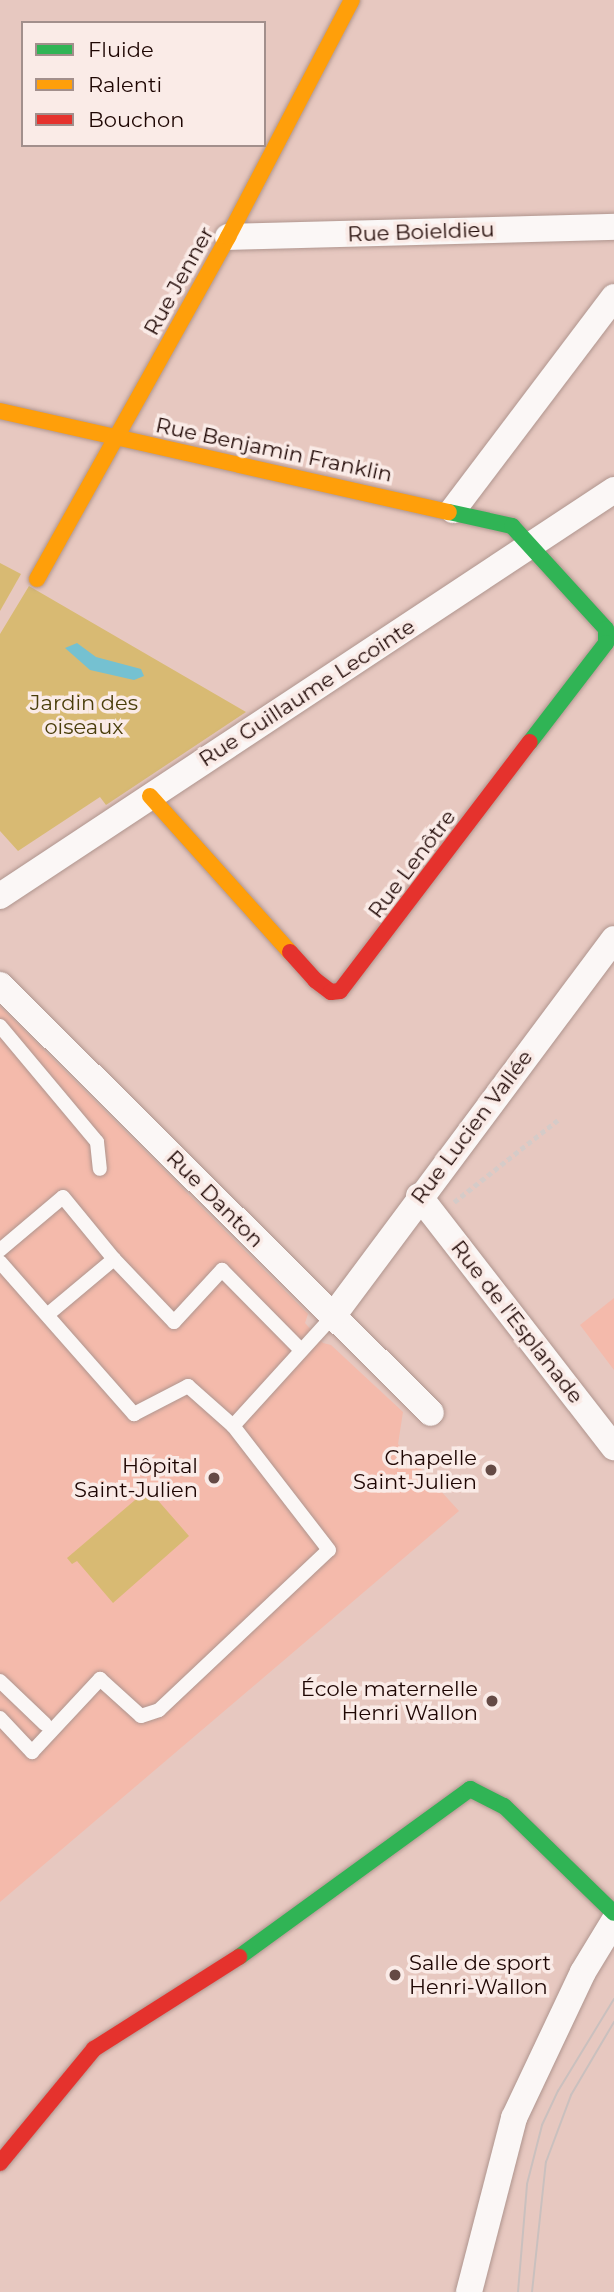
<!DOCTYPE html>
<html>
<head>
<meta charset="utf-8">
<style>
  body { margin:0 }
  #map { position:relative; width:614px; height:2292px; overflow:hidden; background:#e7c8c0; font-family:Montserrat,sans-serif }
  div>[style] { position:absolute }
  .built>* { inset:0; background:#f4baab }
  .green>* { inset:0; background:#d8ba73 }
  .water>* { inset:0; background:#75c1d1 }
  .path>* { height:4.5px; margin-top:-2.25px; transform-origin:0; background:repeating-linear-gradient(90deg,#d5cbc8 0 5px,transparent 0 8.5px) }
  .roads { filter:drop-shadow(0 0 2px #af958e) drop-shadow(0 0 2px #af958e) }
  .lane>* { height:14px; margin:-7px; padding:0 7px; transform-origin:7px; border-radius:7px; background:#fbf7f6 }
  .street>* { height:26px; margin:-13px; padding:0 13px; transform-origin:13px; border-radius:13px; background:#fbf7f6 }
  .fast>* { height:16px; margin:-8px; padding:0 8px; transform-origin:8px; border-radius:8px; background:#30b455 }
  .slow>* { height:16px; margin:-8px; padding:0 8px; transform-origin:8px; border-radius:8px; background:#ff9f0a }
  .jam>* { height:16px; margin:-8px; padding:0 8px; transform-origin:8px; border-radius:8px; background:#e5322d }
  .tram>* { height:2px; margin:-1px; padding:0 1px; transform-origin:1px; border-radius:1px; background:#cac0be }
  .dots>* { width:19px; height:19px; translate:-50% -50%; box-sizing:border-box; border:4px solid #faebe7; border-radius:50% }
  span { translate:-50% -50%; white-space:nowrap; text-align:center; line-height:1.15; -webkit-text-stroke:7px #faebe7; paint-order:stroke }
  .street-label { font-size:21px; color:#1e0603 }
  .park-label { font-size:21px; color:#493d0a }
  .poi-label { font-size:21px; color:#1e0603 }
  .right { translate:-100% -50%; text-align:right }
  .left { translate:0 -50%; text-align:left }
  .legend { position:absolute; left:21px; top:21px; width:245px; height:126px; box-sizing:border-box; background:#faebe7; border:2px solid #a28f8c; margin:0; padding:9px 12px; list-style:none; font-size:21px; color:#1e0603 }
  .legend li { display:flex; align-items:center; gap:14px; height:35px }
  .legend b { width:35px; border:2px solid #a28f8c }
</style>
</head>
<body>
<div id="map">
  <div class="built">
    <i style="clip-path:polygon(0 1006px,308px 1314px,305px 1323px,323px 1343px,331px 1345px,403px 1412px,398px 1444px,459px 1511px,0 1902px)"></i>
    <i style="clip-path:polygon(614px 1298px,614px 1370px,580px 1325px)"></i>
  </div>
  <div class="green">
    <i style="clip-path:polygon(0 563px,21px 574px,0 611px)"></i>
    <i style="clip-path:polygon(29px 586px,246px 712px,106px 805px,100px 797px,18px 851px,0 831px,0 634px)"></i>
    <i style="clip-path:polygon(148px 1489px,189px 1536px,113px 1603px,77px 1561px,72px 1564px,67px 1558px)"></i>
  </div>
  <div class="water">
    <i style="clip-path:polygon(77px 643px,96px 657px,141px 669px,144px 676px,134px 680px,90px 670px,65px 648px)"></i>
  </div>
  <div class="path">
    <i style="left:454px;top:1202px;width:132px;rotate:-38.3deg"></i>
  </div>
  <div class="roads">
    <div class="lane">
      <i style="left:0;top:1026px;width:151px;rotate:50.1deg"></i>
      <i style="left:97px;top:1142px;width:27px;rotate:84deg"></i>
      <i style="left:0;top:1250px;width:82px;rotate:-40.1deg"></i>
      <i style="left:63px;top:1197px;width:80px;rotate:50.6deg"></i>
      <i style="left:114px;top:1259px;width:87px;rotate:140.1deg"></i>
      <i style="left:114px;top:1259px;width:87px;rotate:46.4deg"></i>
      <i style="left:174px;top:1322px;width:71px;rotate:-47.3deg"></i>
      <i style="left:222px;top:1270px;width:111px;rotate:45.4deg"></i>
      <i style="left:0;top:1262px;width:203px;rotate:48.6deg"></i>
      <i style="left:134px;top:1414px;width:61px;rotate:-27.4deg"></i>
      <i style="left:188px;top:1386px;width:60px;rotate:41.6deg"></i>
      <i style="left:0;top:1681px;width:62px;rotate:43.7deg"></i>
      <i style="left:0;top:1718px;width:47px;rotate:46.7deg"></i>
      <i style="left:32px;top:1752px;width:100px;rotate:-47deg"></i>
      <i style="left:100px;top:1679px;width:55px;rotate:42.1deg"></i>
      <i style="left:141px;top:1716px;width:19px;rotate:-18deg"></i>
      <i style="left:159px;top:1710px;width:233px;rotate:-43.3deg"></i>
      <i style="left:329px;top:1550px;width:157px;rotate:-127.7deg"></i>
      <i style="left:233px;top:1426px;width:149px;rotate:-47.7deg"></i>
    </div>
    <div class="street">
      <i style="left:228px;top:237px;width:386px;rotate:-1.5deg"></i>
      <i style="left:453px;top:510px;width:267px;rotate:-52.9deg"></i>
      <i style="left:0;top:896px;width:736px;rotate:-33.47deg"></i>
      <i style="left:0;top:985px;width:607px;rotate:44.8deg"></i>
      <i style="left:419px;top:1196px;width:318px;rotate:52.2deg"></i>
      <i style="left:333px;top:1316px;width:470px;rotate:-53.3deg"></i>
      <i style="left:469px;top:2292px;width:180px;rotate:-75.5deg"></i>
      <i style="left:514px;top:2118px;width:161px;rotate:-64.7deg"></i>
      <i style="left:583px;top:1972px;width:60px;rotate:-58.7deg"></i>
    </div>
    <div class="fast">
      <i style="left:449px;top:512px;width:65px;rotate:12.5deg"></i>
      <i style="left:512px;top:526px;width:139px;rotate:47.6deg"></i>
      <i style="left:606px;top:629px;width:14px;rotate:90deg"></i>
      <i style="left:606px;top:643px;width:125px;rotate:127.5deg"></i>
      <i style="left:239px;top:1957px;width:286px;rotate:-36deg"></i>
      <i style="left:470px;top:1789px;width:38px;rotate:27deg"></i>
      <i style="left:504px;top:1806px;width:153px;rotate:44.2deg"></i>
    </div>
    <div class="slow">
      <i style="left:0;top:411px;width:460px;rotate:12.7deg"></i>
      <i style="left:37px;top:579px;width:392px;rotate:-60.8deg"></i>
      <i style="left:228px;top:237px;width:267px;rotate:-62.4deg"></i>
      <i style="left:150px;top:796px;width:210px;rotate:48.1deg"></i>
    </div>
    <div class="jam">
      <i style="left:290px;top:952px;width:38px;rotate:48deg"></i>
      <i style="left:315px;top:980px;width:20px;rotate:37deg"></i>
      <i style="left:331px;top:992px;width:9px;rotate:-6deg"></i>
      <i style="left:340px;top:991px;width:313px;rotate:-52.7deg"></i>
      <i style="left:0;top:2163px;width:148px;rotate:-50.5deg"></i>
      <i style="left:94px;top:2049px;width:172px;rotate:-32.4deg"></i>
    </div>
  </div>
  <div class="tram">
    <i style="left:518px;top:2292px;width:108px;rotate:-85.2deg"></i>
    <i style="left:527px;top:2184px;width:61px;rotate:-75.7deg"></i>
    <i style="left:542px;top:2125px;width:38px;rotate:-65deg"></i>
    <i style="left:558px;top:2091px;width:108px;rotate:-58.7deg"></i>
    <i style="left:532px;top:2292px;width:131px;rotate:-83.9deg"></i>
    <i style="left:546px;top:2162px;width:72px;rotate:-69.5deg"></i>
    <i style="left:571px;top:2095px;width:85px;rotate:-59.5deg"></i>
  </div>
  <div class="dots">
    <i style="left:491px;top:1470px;background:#644a45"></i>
    <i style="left:214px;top:1478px;background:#644a45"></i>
    <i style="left:492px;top:1701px;background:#644a45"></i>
    <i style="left:395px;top:1975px;background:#644a45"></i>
  </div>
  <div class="street-label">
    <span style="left:421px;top:232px;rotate:-2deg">Rue Boieldieu</span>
    <span style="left:179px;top:281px;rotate:-61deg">Rue Jenner</span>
    <span style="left:274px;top:450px;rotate:12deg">Rue Benjamin Franklin</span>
    <span style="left:307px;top:693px;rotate:-33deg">Rue Guillaume Lecointe</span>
    <span style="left:412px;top:864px;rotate:-53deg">Rue Lenôtre</span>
    <span style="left:472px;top:1127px;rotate:-53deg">Rue Lucien Vallée</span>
    <span style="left:215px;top:1199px;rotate:45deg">Rue Danton</span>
    <span style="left:517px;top:1322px;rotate:52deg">Rue de l'Esplanade</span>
  </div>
  <div class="park-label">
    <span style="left:84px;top:715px">Jardin des<br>oiseaux</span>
  </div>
  <div class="poi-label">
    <span class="right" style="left:477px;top:1470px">Chapelle<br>Saint-Julien</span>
    <span class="right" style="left:198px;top:1478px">Hôpital<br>Saint-Julien</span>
    <span class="right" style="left:478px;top:1701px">École maternelle<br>Henri Wallon</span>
    <span class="left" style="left:409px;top:1975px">Salle de sport<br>Henri-Wallon</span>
  </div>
  <ul class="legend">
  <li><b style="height:9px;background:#30b455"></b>Fluide</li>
  <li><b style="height:9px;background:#ff9f0a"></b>Ralenti</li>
  <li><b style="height:9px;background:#e5322d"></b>Bouchon</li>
  </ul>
</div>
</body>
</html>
